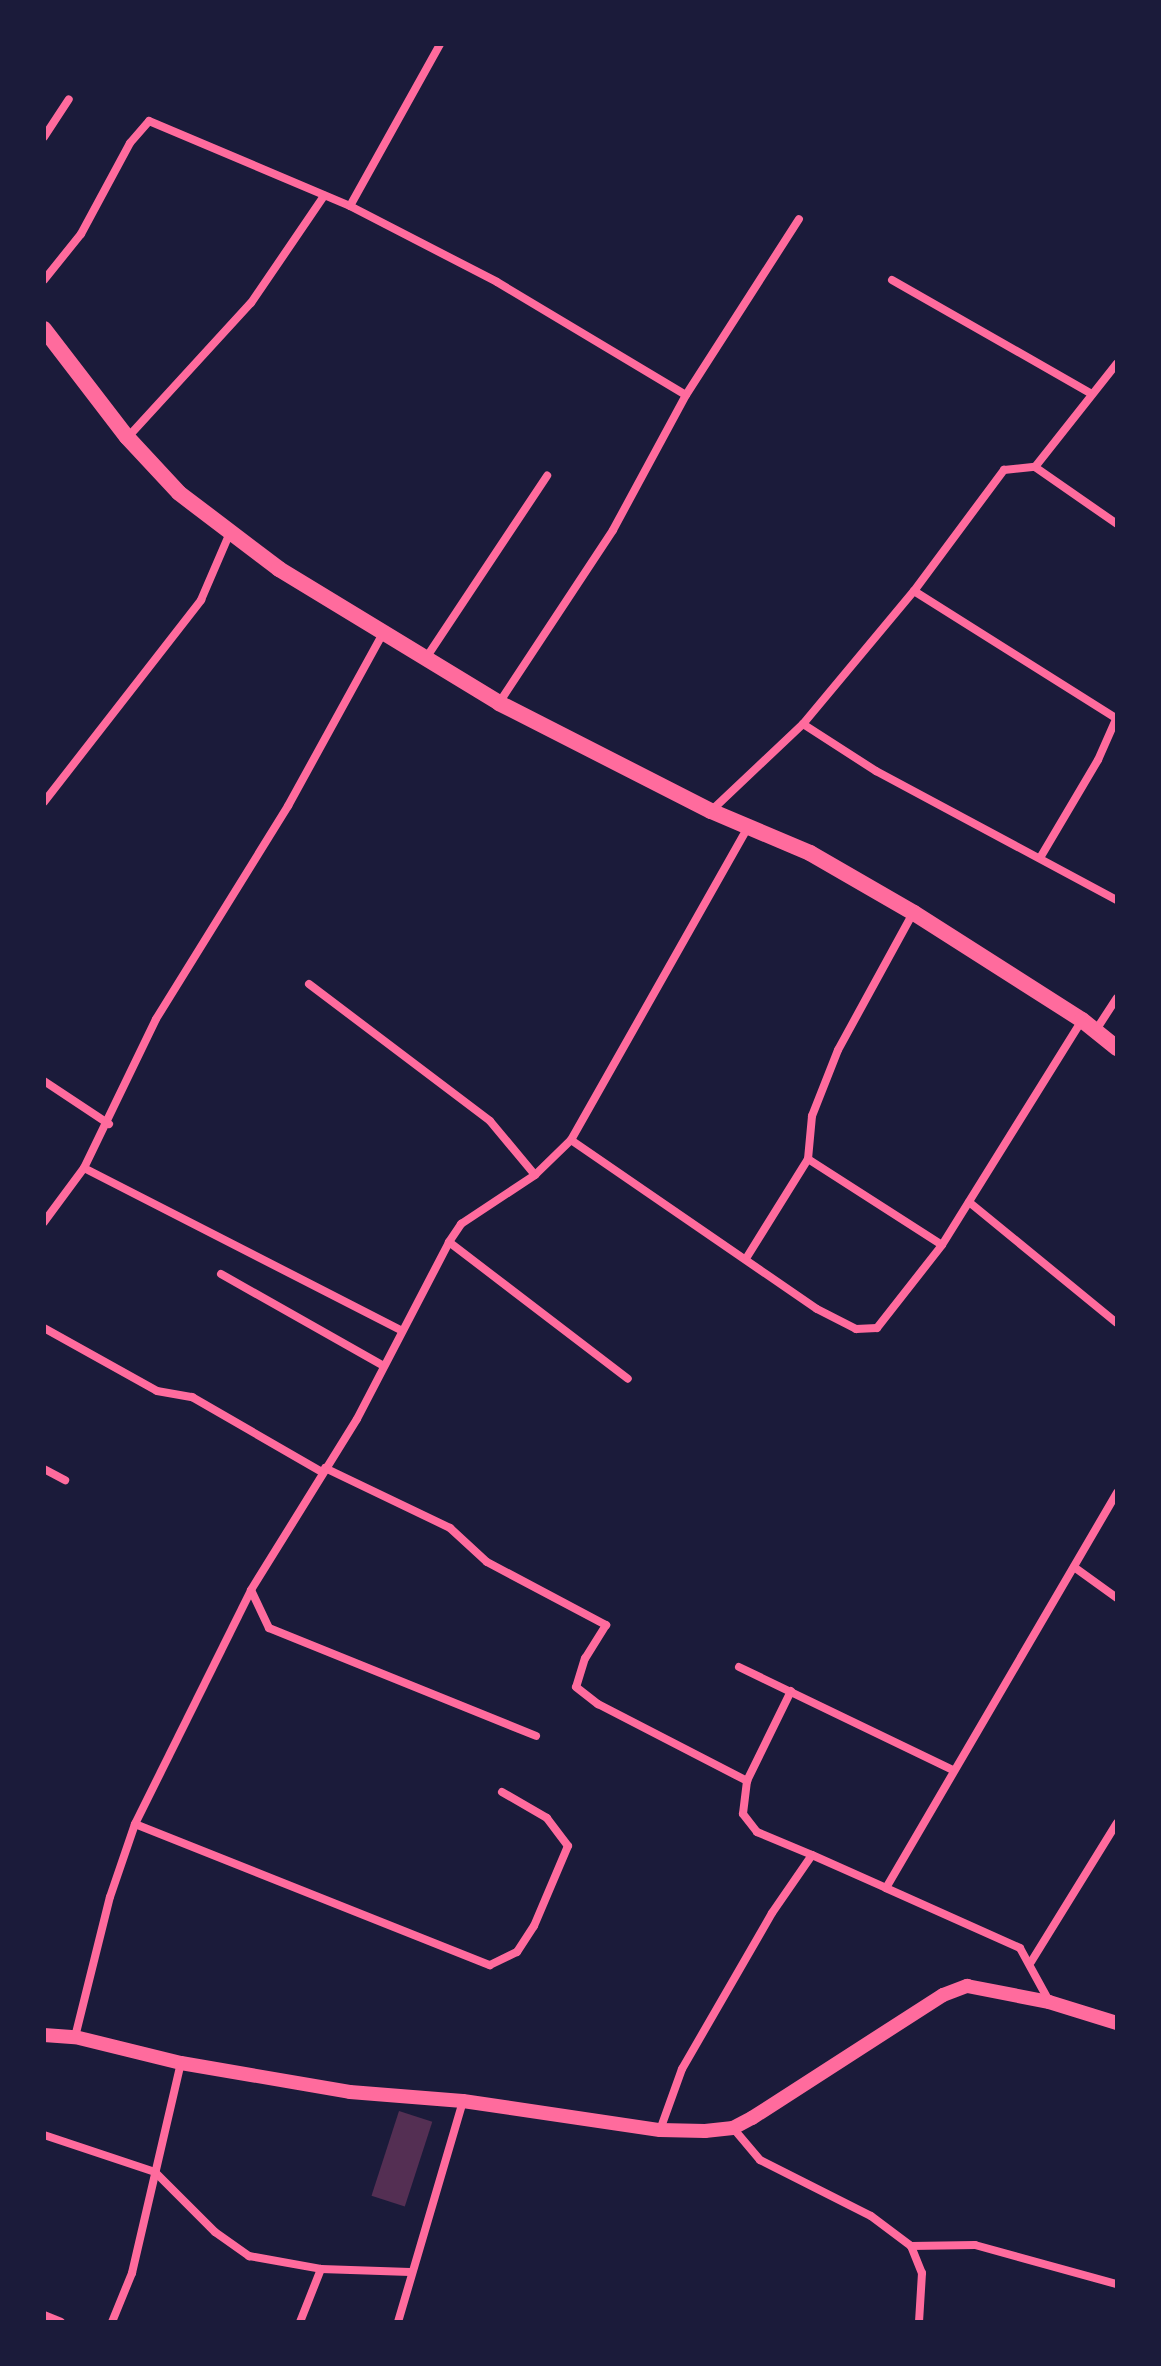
<!DOCTYPE html>
<html>
<head>
<meta charset="utf-8">
<style>
  body { margin:0 }
  #map { position:relative; width:1161px; height:2366px; overflow:hidden; background:#1b1b3a; font-family:Bitter,serif }
  div>[style] { position:absolute }
  .building>* { inset:0; background:#542f53; transform-origin:0 0 }
  .minor>* { height:8px; margin:-4px; padding:0 4px; transform-origin:4px; border-radius:4px; background:#ff6b9d }
  .tertiary>* { height:14px; margin:-7px; padding:0 7px; transform-origin:7px; border-radius:7px; background:#ff6b9d }
  .secondary>* { height:16px; margin:-8px; padding:0 8px; transform-origin:8px; border-radius:8px; background:#ff6b9d }
  span { translate:-50% -50%; white-space:nowrap; text-align:center; line-height:1.15; -webkit-text-stroke:8px #1b1b3a; paint-order:stroke }
  .frame { position:absolute; inset:0; border:46px solid #1b1b3a; pointer-events:none }
</style>
</head>
<body>
<div id="map">
  <div class="building">
    <i style="left:399px;top:2111px;width:35px;height:89px;rotate:18deg"></i>
  </div>
  <div class="minor">
    <i style="left:44px;top:137px;width:45px;rotate:-56.7deg"></i>
    <i style="left:350px;top:206px;width:165px;rotate:27.3deg"></i>
    <i style="left:497px;top:282px;width:220px;rotate:30.9deg"></i>
    <i style="left:44px;top:280px;width:59px;rotate:-51.2deg"></i>
    <i style="left:81px;top:234px;width:103px;rotate:-61.7deg"></i>
    <i style="left:130px;top:143px;width:29px;rotate:-49deg"></i>
    <i style="left:149px;top:121px;width:218px;rotate:22.9deg"></i>
    <i style="left:350px;top:206px;width:185px;rotate:-60.9deg"></i>
    <i style="left:892px;top:280px;width:230px;rotate:29.7deg"></i>
    <i style="left:128px;top:437px;width:182px;rotate:-47.5deg"></i>
    <i style="left:251px;top:303px;width:130px;rotate:-55.7deg"></i>
    <i style="left:1035px;top:467px;width:100px;rotate:34.8deg"></i>
    <i style="left:914px;top:591px;width:240px;rotate:32.2deg"></i>
    <i style="left:426px;top:658px;width:219px;rotate:-56.4deg"></i>
    <i style="left:499px;top:703px;width:207px;rotate:-56.6deg"></i>
    <i style="left:613px;top:530px;width:153px;rotate:-61.6deg"></i>
    <i style="left:686px;top:395px;width:209px;rotate:-57.3deg"></i>
    <i style="left:803px;top:724px;width:87px;rotate:32.8deg"></i>
    <i style="left:876px;top:771px;width:273px;rotate:28.2deg"></i>
    <i style="left:44px;top:802px;width:256px;rotate:-52.1deg"></i>
    <i style="left:201px;top:600px;width:71px;rotate:-66.7deg"></i>
    <i style="left:712px;top:810px;width:125px;rotate:-43.4deg"></i>
    <i style="left:803px;top:724px;width:173px;rotate:-50.2deg"></i>
    <i style="left:914px;top:591px;width:151px;rotate:-53.4deg"></i>
    <i style="left:1004px;top:470px;width:31px;rotate:-6deg"></i>
    <i style="left:1035px;top:467px;width:132px;rotate:-51.7deg"></i>
    <i style="left:1040px;top:858px;width:114px;rotate:-59.4deg"></i>
    <i style="left:1098px;top:760px;width:47px;rotate:-66.2deg"></i>
    <i style="left:913px;top:913px;width:156px;rotate:118.7deg"></i>
    <i style="left:838px;top:1050px;width:71px;rotate:111.5deg"></i>
    <i style="left:812px;top:1116px;width:43px;rotate:95.3deg"></i>
    <i style="left:808px;top:1159px;width:159px;rotate:32.7deg"></i>
    <i style="left:942px;top:1245px;width:265px;rotate:-58.1deg"></i>
    <i style="left:309px;top:984px;width:227px;rotate:37.1deg"></i>
    <i style="left:490px;top:1121px;width:70px;rotate:50.2deg"></i>
    <i style="left:1096px;top:1030px;width:38px;rotate:-57deg"></i>
    <i style="left:44px;top:1081px;width:78px;rotate:33.5deg"></i>
    <i style="left:571px;top:1140px;width:298px;rotate:34.5deg"></i>
    <i style="left:817px;top:1309px;width:44px;rotate:27.1deg"></i>
    <i style="left:856px;top:1329px;width:21px;rotate:-3deg"></i>
    <i style="left:877px;top:1328px;width:105px;rotate:-51.9deg"></i>
    <i style="left:84px;top:1168px;width:355px;rotate:27.1deg"></i>
    <i style="left:969px;top:1202px;width:191px;rotate:39.3deg"></i>
    <i style="left:44px;top:1222px;width:67px;rotate:-53.5deg"></i>
    <i style="left:84px;top:1168px;width:165px;rotate:-64.2deg"></i>
    <i style="left:156px;top:1019px;width:251px;rotate:-58.2deg"></i>
    <i style="left:288px;top:806px;width:195px;rotate:-61.2deg"></i>
    <i style="left:449px;top:1242px;width:225px;rotate:37.4deg"></i>
    <i style="left:747px;top:1257px;width:115px;rotate:-58.1deg"></i>
    <i style="left:221px;top:1274px;width:185px;rotate:29.5deg"></i>
    <i style="left:44px;top:1328px;width:129px;rotate:29.1deg"></i>
    <i style="left:157px;top:1391px;width:36px;rotate:10deg"></i>
    <i style="left:192px;top:1397px;width:150px;rotate:30deg"></i>
    <i style="left:325px;top:1468px;width:139px;rotate:25.6deg"></i>
    <i style="left:450px;top:1528px;width:50px;rotate:42.6deg"></i>
    <i style="left:487px;top:1562px;width:135px;rotate:27.9deg"></i>
    <i style="left:606px;top:1625px;width:39px;rotate:122deg"></i>
    <i style="left:585px;top:1658px;width:30px;rotate:107deg"></i>
    <i style="left:576px;top:1687px;width:28px;rotate:38deg"></i>
    <i style="left:598px;top:1704px;width:168px;rotate:27.3deg"></i>
    <i style="left:44px;top:1469px;width:24px;rotate:28deg"></i>
    <i style="left:1074px;top:1567px;width:53px;rotate:35.8deg"></i>
    <i style="left:251px;top:1590px;width:42px;rotate:64.7deg"></i>
    <i style="left:269px;top:1628px;width:288px;rotate:22deg"></i>
    <i style="left:739px;top:1667px;width:237px;rotate:25.7deg"></i>
    <i style="left:791px;top:1691px;width:100px;rotate:116.1deg"></i>
    <i style="left:747px;top:1781px;width:33px;rotate:97deg"></i>
    <i style="left:743px;top:1814px;width:23px;rotate:52deg"></i>
    <i style="left:757px;top:1832px;width:60px;rotate:22.7deg"></i>
    <i style="left:135px;top:1824px;width:382px;rotate:21.7deg"></i>
    <i style="left:490px;top:1965px;width:30px;rotate:-26deg"></i>
    <i style="left:517px;top:1952px;width:31px;rotate:-57deg"></i>
    <i style="left:534px;top:1926px;width:87px;rotate:-67deg"></i>
    <i style="left:568px;top:1846px;width:35px;rotate:-127deg"></i>
    <i style="left:547px;top:1818px;width:52px;rotate:-150deg"></i>
    <i style="left:1031px;top:1962px;width:163px;rotate:-58.3deg"></i>
    <i style="left:1049px;top:2001px;width:60px;rotate:-118.7deg"></i>
    <i style="left:1020px;top:1948px;width:147px;rotate:-155.9deg"></i>
    <i style="left:886px;top:1888px;width:458px;rotate:-59.7deg"></i>
    <i style="left:75px;top:2037px;width:144px;rotate:-76deg"></i>
    <i style="left:110px;top:1897px;width:77px;rotate:-71.1deg"></i>
    <i style="left:135px;top:1824px;width:261px;rotate:-63.6deg"></i>
    <i style="left:251px;top:1590px;width:201px;rotate:-58.2deg"></i>
    <i style="left:357px;top:1419px;width:199px;rotate:-62.5deg"></i>
    <i style="left:449px;top:1242px;width:22px;rotate:-56deg"></i>
    <i style="left:461px;top:1224px;width:89px;rotate:-33.5deg"></i>
    <i style="left:535px;top:1175px;width:50px;rotate:-44.2deg"></i>
    <i style="left:571px;top:1140px;width:361px;rotate:-60.5deg"></i>
    <i style="left:733px;top:2128px;width:42px;rotate:49.8deg"></i>
    <i style="left:760px;top:2160px;width:124px;rotate:26.8deg"></i>
    <i style="left:871px;top:2216px;width:50px;rotate:36.9deg"></i>
    <i style="left:911px;top:2246px;width:29px;rotate:68deg"></i>
    <i style="left:922px;top:2273px;width:49px;rotate:93.5deg"></i>
    <i style="left:660px;top:2130px;width:65px;rotate:-70.2deg"></i>
    <i style="left:682px;top:2069px;width:180px;rotate:-60deg"></i>
    <i style="left:772px;top:1913px;width:70px;rotate:-55.4deg"></i>
    <i style="left:812px;top:1855px;width:81px;rotate:24deg"></i>
    <i style="left:44px;top:2135px;width:117px;rotate:18.4deg"></i>
    <i style="left:155px;top:2172px;width:85px;rotate:45deg"></i>
    <i style="left:215px;top:2232px;width:42px;rotate:35.2deg"></i>
    <i style="left:249px;top:2256px;width:73px;rotate:10.2deg"></i>
    <i style="left:321px;top:2269px;width:89px;rotate:1.9deg"></i>
    <i style="left:911px;top:2246px;width:64px;rotate:-0.9deg"></i>
    <i style="left:975px;top:2245px;width:147px;rotate:15.4deg"></i>
    <i style="left:44px;top:2315px;width:18px;rotate:22deg"></i>
    <i style="left:112px;top:2322px;width:53px;rotate:-67.8deg"></i>
    <i style="left:132px;top:2273px;width:216px;rotate:-76.9deg"></i>
    <i style="left:300px;top:2322px;width:57px;rotate:-68.4deg"></i>
    <i style="left:398px;top:2322px;width:230px;rotate:-73.6deg"></i>
  </div>
  <div class="tertiary">
    <i style="left:44px;top:2035px;width:31px;rotate:4deg"></i>
    <i style="left:75px;top:2037px;width:109px;rotate:13.8deg"></i>
    <i style="left:181px;top:2063px;width:171px;rotate:9.7deg"></i>
    <i style="left:350px;top:2092px;width:113px;rotate:4.6deg"></i>
    <i style="left:463px;top:2101px;width:199px;rotate:8.4deg"></i>
    <i style="left:660px;top:2130px;width:45px;rotate:1.3deg"></i>
    <i style="left:705px;top:2131px;width:28px;rotate:-6deg"></i>
    <i style="left:733px;top:2128px;width:21px;rotate:-28deg"></i>
    <i style="left:752px;top:2118px;width:227px;rotate:-32.8deg"></i>
    <i style="left:943px;top:1995px;width:26px;rotate:-21deg"></i>
    <i style="left:967px;top:1986px;width:84px;rotate:11deg"></i>
    <i style="left:1049px;top:2002px;width:71px;rotate:17.2deg"></i>
  </div>
  <div class="secondary">
    <i style="left:44px;top:329px;width:136px;rotate:52.5deg"></i>
    <i style="left:127px;top:437px;width:76px;rotate:47.1deg"></i>
    <i style="left:179px;top:493px;width:126px;rotate:37.2deg"></i>
    <i style="left:279px;top:569px;width:258px;rotate:31.3deg"></i>
    <i style="left:499px;top:703px;width:238px;rotate:27deg"></i>
    <i style="left:711px;top:811px;width:108px;rotate:23deg"></i>
    <i style="left:810px;top:853px;width:120px;rotate:30deg"></i>
    <i style="left:914px;top:913px;width:199px;rotate:32.5deg"></i>
    <i style="left:1082px;top:1020px;width:45px;rotate:38.7deg"></i>
  </div>
  <div class="frame"></div>
</div>
</body>
</html>
